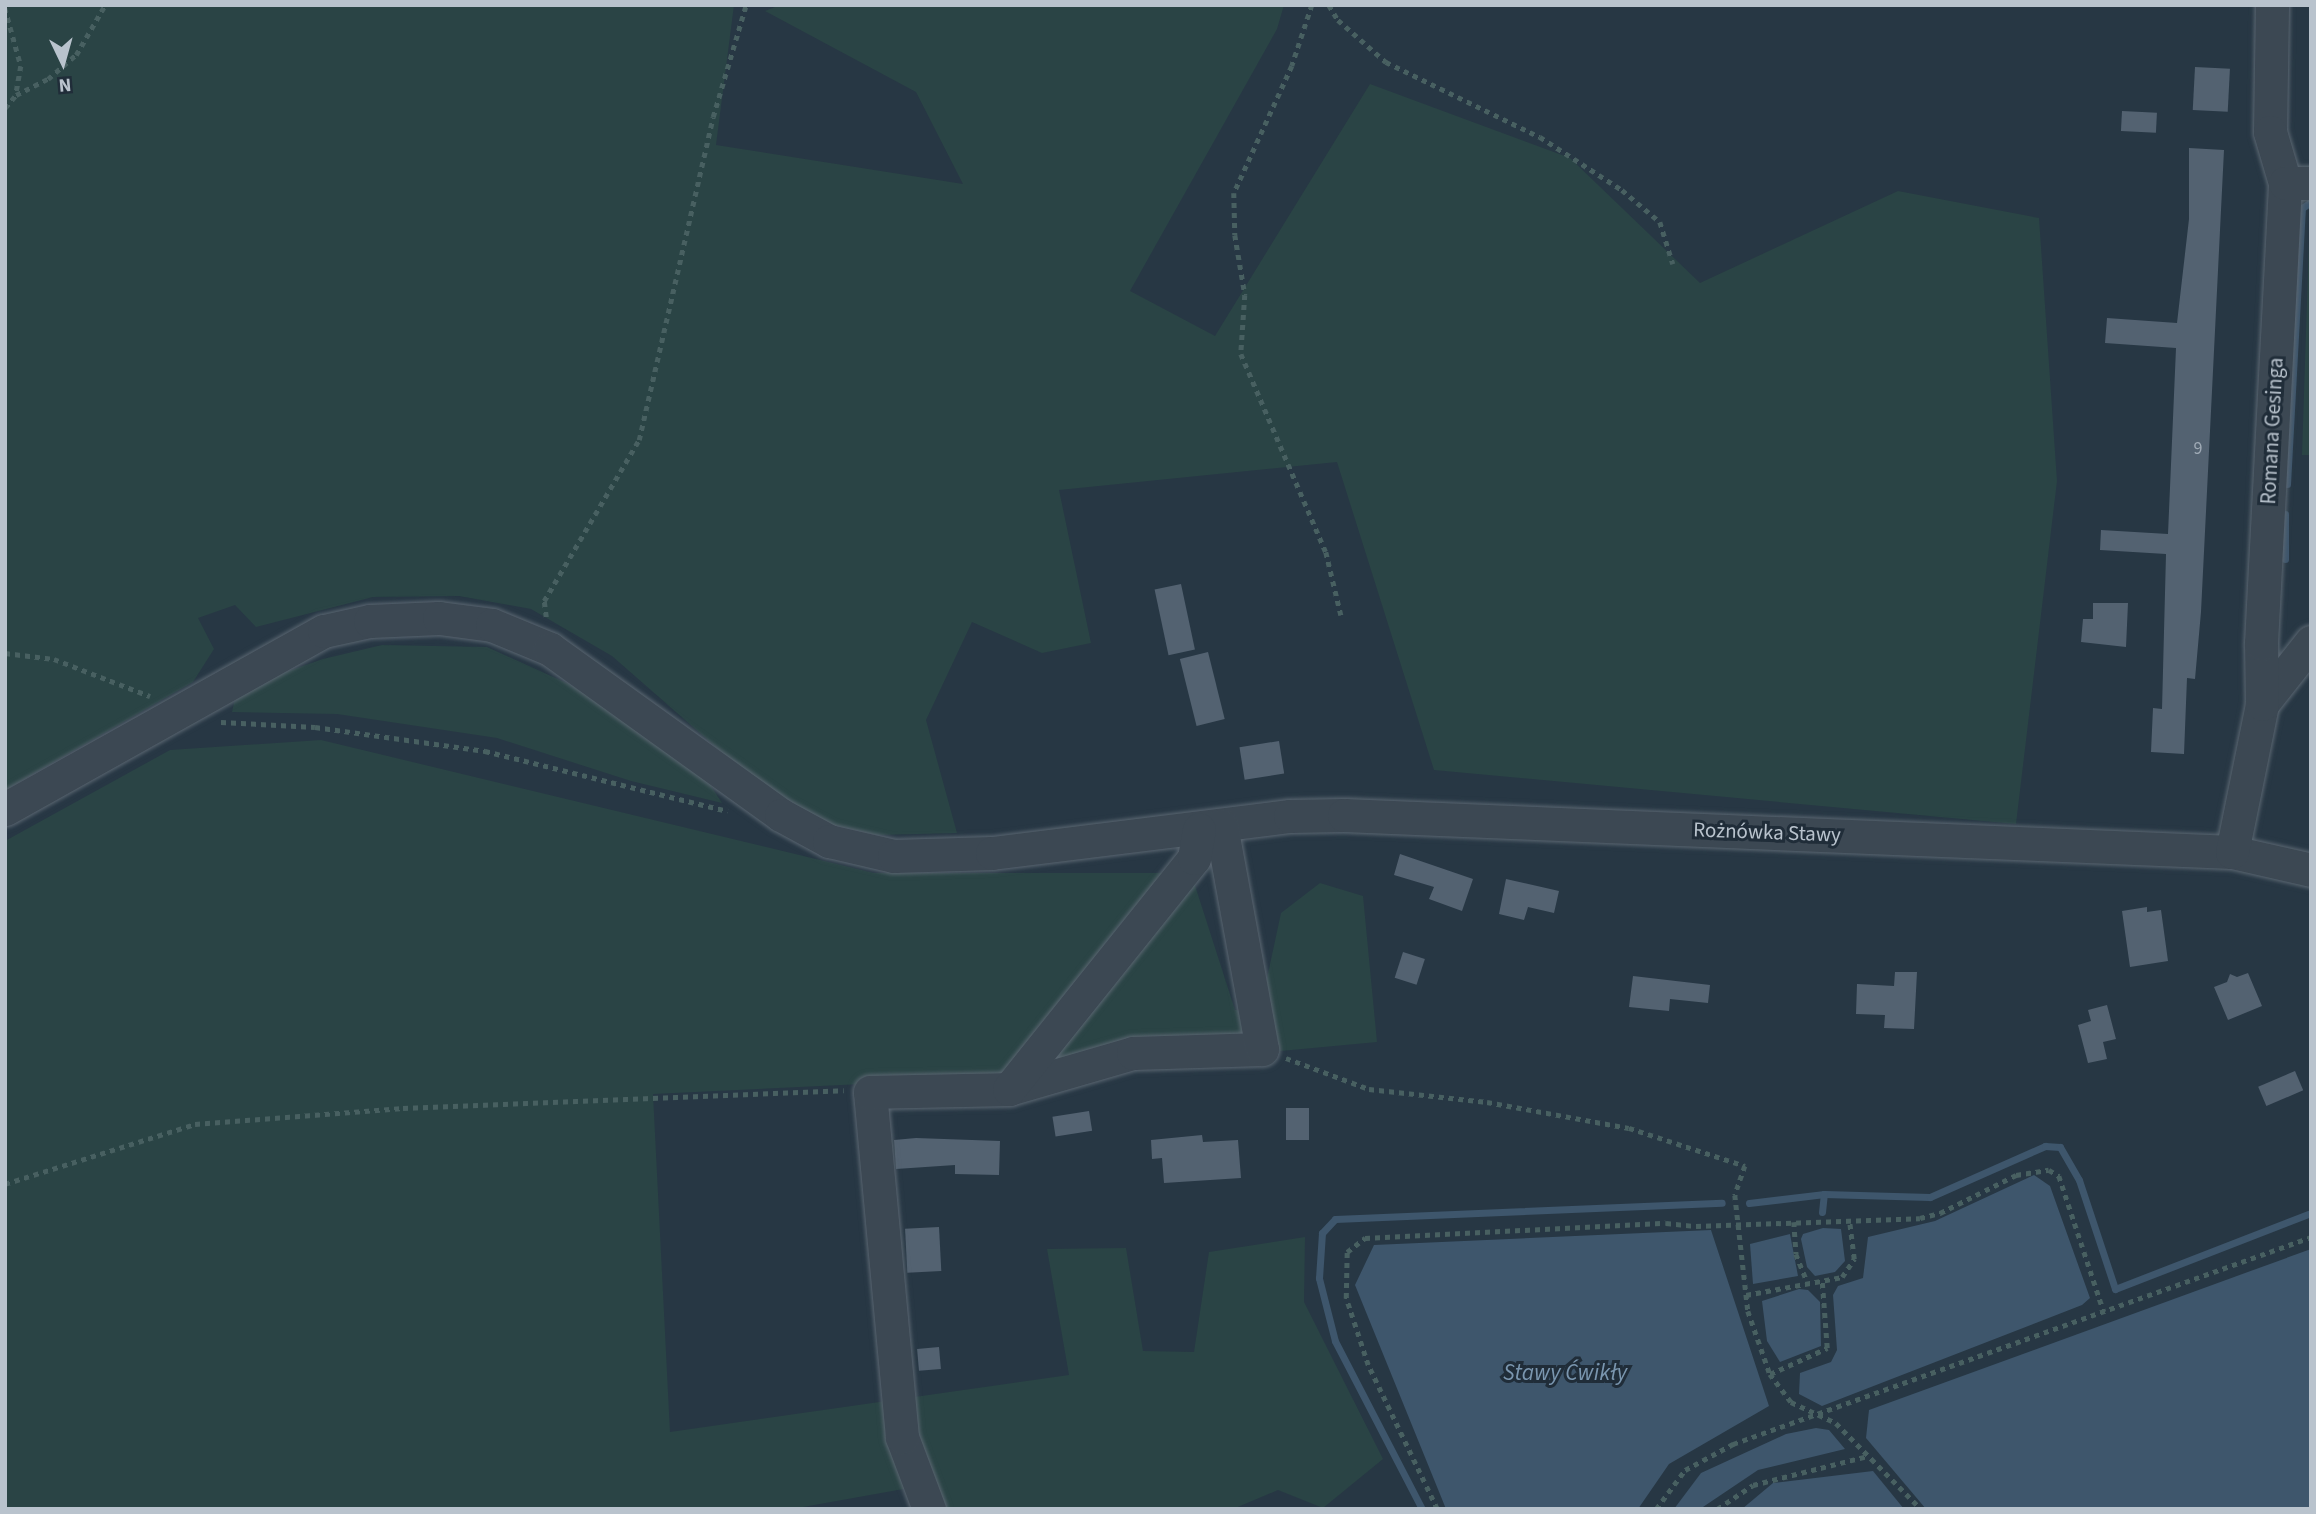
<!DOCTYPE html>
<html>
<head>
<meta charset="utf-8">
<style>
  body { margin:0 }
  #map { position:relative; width:2316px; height:1514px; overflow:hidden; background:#273744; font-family:"Source Sans 3",sans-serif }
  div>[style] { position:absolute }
  .green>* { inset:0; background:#2a4445 }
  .water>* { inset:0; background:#3e566c }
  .stream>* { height:7px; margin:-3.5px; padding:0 3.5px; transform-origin:3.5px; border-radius:3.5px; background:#3e566c }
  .building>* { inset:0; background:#536271; transform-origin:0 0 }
  .path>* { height:4.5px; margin-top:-2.25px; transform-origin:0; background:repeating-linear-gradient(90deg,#486061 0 5px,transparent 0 10px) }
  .roads { filter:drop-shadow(0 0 2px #5a6671) drop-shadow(0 0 2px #5a6671) }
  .minor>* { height:33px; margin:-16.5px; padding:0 16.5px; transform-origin:16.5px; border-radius:16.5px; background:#3c4853 }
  span { translate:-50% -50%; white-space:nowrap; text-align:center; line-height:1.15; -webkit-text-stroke:6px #202d39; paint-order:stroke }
  .number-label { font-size:18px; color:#a0abb6 }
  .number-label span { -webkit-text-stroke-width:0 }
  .street-label { font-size:21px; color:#b9c3cd }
  .water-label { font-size:23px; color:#7a96af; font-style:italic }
  .frame { position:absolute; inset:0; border:7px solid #b9c3cd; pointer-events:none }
  .north { position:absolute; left:28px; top:28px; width:70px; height:70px; -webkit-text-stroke:5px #202d39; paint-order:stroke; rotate:175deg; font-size:19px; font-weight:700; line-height:28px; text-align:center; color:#b9c3cd }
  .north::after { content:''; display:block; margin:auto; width:24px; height:32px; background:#b9c3cd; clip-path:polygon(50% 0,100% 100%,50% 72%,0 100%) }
</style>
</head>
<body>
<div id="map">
  <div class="green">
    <i style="clip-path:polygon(5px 5px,734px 5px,716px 145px,963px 184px,916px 92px,765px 11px,780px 5px,1284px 5px,1277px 29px,1130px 291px,1215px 336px,1370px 84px,1570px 158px,1700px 283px,1898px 191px,2039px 218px,2057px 481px,2016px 824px,1434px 770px,1337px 462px,1059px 490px,1091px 643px,1042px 653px,972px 622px,926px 720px,957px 833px,877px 835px,826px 823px,787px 801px,725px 755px,612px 656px,531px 609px,459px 596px,373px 597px,256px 627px,235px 605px,198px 618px,214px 649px,193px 682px,5px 790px)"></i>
    <i style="clip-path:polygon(2310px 209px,2311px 209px,2311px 455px,2302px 455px)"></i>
    <i style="clip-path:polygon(382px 645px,487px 647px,571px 685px,704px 775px,722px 803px,631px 781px,497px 738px,337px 714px,232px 712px,237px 689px,323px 659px)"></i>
    <i style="clip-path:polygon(321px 740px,874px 873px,1191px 873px,1235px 1010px,1260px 1011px,1281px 913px,1320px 883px,1363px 896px,1377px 1042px,990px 1078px,653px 1094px,670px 1432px,1069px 1375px,1047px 1249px,1126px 1248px,1143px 1351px,1194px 1352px,1209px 1252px,1305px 1237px,1304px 1302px,1383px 1459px,1323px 1508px,1278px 1490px,1233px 1509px,918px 1509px,909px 1488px,792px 1509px,5px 1509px,5px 841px,170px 750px)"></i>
  </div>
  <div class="water">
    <i style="clip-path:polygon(2034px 1175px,2050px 1186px,2090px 1298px,2082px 1305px,1822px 1406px,1799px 1394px,1800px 1373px,1831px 1362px,1837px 1350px,1833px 1295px,1838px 1286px,1863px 1278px,1868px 1237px,1935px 1221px)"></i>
    <i style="clip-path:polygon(1823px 1228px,1841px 1229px,1845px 1261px,1835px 1272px,1815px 1276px,1807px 1267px,1801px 1239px,1803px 1234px)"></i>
    <i style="clip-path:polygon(1711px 1230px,1769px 1406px,1669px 1464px,1638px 1509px,1446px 1509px,1355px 1285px,1374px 1245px)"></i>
    <i style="clip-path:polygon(1790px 1234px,1798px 1276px,1753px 1284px,1750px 1244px)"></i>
    <i style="clip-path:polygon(2311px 1249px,2311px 1509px,1926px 1509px,1866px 1438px,1869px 1410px)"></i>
    <i style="clip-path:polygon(1799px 1289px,1808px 1290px,1820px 1302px,1821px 1346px,1780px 1362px,1767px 1341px,1762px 1301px)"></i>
    <i style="clip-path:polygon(1816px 1428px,1829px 1430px,1845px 1449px,1758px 1470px,1700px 1509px,1674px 1509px,1701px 1473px,1786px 1434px)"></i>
    <i style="clip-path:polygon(1873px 1471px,1904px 1509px,1742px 1509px,1773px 1483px)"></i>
  </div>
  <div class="stream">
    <i style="left:2287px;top:484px;width:276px;rotate:-86.9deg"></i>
    <i style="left:2302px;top:208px;width:11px;rotate:-34deg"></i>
    <i style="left:2285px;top:559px;width:45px;rotate:-90deg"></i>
    <i style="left:1749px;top:1203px;width:76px;rotate:-6.8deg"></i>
    <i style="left:1824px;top:1194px;width:106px;rotate:1.6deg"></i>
    <i style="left:1930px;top:1197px;width:126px;rotate:-23.9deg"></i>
    <i style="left:2045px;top:1146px;width:15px;rotate:4deg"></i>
    <i style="left:2060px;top:1147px;width:38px;rotate:60deg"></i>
    <i style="left:2079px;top:1180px;width:115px;rotate:71.7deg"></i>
    <i style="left:2115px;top:1289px;width:210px;rotate:-21.2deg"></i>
    <i style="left:1822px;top:1212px;width:18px;rotate:-84deg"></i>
    <i style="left:1422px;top:1509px;width:189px;rotate:-117.4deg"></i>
    <i style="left:1335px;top:1341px;width:65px;rotate:-104.3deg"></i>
    <i style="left:1319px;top:1278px;width:45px;rotate:-86.2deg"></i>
    <i style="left:1322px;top:1233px;width:19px;rotate:-47deg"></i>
    <i style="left:1335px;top:1219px;width:387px;rotate:-2.4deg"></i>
  </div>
  <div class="building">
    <i style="left:2195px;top:67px;width:35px;height:43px;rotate:3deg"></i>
    <i style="left:2122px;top:111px;width:35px;height:20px;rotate:3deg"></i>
    <i style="clip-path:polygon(2189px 148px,2224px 150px,2201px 612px,2195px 679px,2187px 678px,2184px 754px,2151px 752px,2153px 708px,2162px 709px,2166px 554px,2100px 550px,2101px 530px,2168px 534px,2176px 348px,2105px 343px,2107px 318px,2177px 323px,2189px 219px)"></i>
    <i style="left:1181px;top:584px;width:67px;height:27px;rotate:78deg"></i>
    <i style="clip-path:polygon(2093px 603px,2128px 603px,2126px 647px,2081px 642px,2083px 619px,2093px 619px)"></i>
    <i style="left:1208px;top:652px;width:69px;height:29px;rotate:76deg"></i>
    <i style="left:1279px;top:741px;width:33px;height:40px;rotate:81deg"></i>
    <i style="clip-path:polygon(1400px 854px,1473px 879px,1462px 911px,1429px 899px,1434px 887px,1394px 875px)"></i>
    <i style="clip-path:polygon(1506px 879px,1559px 891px,1554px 913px,1528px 907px,1524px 920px,1499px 914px)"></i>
    <i style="clip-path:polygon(2147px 907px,2147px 912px,2161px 910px,2168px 961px,2130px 967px,2122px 911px)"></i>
    <i style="left:1403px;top:952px;width:23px;height:27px;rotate:18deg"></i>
    <i style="clip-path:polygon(1895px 972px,1917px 972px,1914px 1029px,1884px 1028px,1885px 1015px,1856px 1014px,1857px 984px,1894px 986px)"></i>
    <i style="clip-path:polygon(2248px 973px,2262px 1006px,2228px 1020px,2214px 987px,2227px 982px,2230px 974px,2237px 977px)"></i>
    <i style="clip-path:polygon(1633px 976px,1710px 985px,1708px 1003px,1670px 999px,1669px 1011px,1629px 1007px)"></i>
    <i style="clip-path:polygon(2107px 1005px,2116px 1039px,2103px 1042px,2107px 1059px,2088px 1063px,2078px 1025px,2091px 1021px,2088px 1010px)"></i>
    <i style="left:2295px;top:1071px;width:21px;height:40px;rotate:67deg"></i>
    <i style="left:1286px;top:1108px;width:23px;height:32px"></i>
    <i style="left:1089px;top:1111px;width:20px;height:37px;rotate:81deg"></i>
    <i style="clip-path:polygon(1202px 1135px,1203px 1142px,1238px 1140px,1241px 1178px,1164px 1183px,1162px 1158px,1152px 1159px,1151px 1140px)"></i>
    <i style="clip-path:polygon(916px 1138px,1000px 1141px,999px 1175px,955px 1174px,955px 1165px,896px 1169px,894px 1140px)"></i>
    <i style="left:939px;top:1227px;width:44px;height:34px;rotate:87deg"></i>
    <i style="left:939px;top:1347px;width:22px;height:22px;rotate:85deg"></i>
  </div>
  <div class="path">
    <i style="left:1312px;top:5px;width:64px;rotate:108.2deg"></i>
    <i style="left:1292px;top:66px;width:140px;rotate:114.5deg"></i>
    <i style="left:1234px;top:193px;width:42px;rotate:88.6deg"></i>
    <i style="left:1235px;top:235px;width:61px;rotate:80.5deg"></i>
    <i style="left:1245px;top:295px;width:59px;rotate:93.9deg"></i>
    <i style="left:1241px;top:354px;width:215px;rotate:66.8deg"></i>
    <i style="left:1326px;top:552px;width:65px;rotate:76.6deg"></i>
    <i style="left:1329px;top:5px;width:17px;rotate:59deg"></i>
    <i style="left:1338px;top:20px;width:64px;rotate:41.2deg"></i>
    <i style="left:1386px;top:62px;width:171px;rotate:26deg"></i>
    <i style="left:1540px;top:137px;width:98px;rotate:32.9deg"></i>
    <i style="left:1622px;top:190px;width:50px;rotate:40.1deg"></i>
    <i style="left:1660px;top:222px;width:44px;rotate:72.8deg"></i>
    <i style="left:5px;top:8px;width:60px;rotate:74.6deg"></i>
    <i style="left:21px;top:66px;width:28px;rotate:100deg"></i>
    <i style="left:5px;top:108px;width:17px;rotate:-50deg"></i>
    <i style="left:16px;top:95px;width:36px;rotate:-27deg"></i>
    <i style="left:48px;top:79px;width:37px;rotate:-41deg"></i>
    <i style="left:76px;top:55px;width:58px;rotate:-59.9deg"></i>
    <i style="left:546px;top:617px;width:16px;rotate:-97deg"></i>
    <i style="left:544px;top:601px;width:187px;rotate:-59.5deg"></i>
    <i style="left:639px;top:440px;width:331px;rotate:-77.1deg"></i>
    <i style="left:713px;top:117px;width:117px;rotate:-73.6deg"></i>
    <i style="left:5px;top:653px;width:49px;rotate:7deg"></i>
    <i style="left:54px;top:659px;width:103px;rotate:21.1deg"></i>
    <i style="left:221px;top:722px;width:94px;rotate:3deg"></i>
    <i style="left:315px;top:727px;width:172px;rotate:8deg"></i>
    <i style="left:485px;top:751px;width:250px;rotate:13.9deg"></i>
    <i style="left:1286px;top:1058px;width:89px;rotate:20.5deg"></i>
    <i style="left:1369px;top:1089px;width:119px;rotate:6.3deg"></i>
    <i style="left:1487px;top:1102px;width:144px;rotate:10.4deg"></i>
    <i style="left:1629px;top:1128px;width:122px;rotate:18.1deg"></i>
    <i style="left:1745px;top:1166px;width:31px;rotate:109deg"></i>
    <i style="left:1735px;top:1195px;width:117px;rotate:83.6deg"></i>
    <i style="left:1748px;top:1311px;width:67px;rotate:70.8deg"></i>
    <i style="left:1770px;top:1374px;width:35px;rotate:53deg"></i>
    <i style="left:1791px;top:1402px;width:50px;rotate:25deg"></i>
    <i style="left:1836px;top:1423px;width:121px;rotate:45.3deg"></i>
    <i style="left:5px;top:1184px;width:199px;rotate:-17.5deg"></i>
    <i style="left:195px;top:1124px;width:209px;rotate:-4.4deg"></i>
    <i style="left:403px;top:1108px;width:441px;rotate:-2.3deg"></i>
    <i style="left:1794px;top:1222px;width:32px;rotate:86deg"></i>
    <i style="left:1796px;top:1254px;width:31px;rotate:68deg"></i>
    <i style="left:1746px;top:1295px;width:98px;rotate:-10.6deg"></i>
    <i style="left:1842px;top:1277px;width:22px;rotate:-56deg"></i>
    <i style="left:1854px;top:1259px;width:39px;rotate:-97deg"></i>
    <i style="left:1770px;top:1374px;width:63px;rotate:-24.5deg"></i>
    <i style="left:1827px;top:1348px;width:67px;rotate:-94.3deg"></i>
    <i style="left:1437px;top:1509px;width:160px;rotate:-115.6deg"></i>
    <i style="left:1368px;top:1365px;width:71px;rotate:-108.2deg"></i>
    <i style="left:1346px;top:1298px;width:46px;rotate:-88.8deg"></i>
    <i style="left:1347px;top:1252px;width:23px;rotate:-38deg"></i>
    <i style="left:1365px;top:1238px;width:301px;rotate:-2.9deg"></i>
    <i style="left:1666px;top:1223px;width:30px;rotate:6deg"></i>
    <i style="left:1696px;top:1226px;width:224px;rotate:-2deg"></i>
    <i style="left:1920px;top:1218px;width:21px;rotate:-14deg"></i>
    <i style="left:1940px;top:1213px;width:85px;rotate:-26.6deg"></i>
    <i style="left:2016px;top:1175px;width:33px;rotate:-9deg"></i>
    <i style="left:2049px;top:1170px;width:12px;rotate:31deg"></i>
    <i style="left:2059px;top:1176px;width:143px;rotate:71.7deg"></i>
    <i style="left:1656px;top:1509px;width:49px;rotate:-53.4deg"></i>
    <i style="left:1685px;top:1470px;width:55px;rotate:-28.4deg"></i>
    <i style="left:1733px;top:1444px;width:614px;rotate:-19.7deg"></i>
    <i style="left:1717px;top:1509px;width:43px;rotate:-33.7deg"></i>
    <i style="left:1753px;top:1485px;width:119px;rotate:-14.2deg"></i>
  </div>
  <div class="roads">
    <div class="minor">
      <i style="left:2272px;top:5px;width:127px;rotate:90.9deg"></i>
      <i style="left:2270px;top:132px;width:53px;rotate:73.6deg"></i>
      <i style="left:2262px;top:704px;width:79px;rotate:-51.7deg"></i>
      <i style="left:5px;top:809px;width:365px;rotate:-29.2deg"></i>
      <i style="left:324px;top:631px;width:47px;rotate:-12.3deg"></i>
      <i style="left:370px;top:621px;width:69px;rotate:-2.5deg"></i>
      <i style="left:439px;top:618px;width:53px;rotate:7.5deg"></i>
      <i style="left:492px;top:625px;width:63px;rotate:22.5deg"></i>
      <i style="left:550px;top:649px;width:284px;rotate:35.7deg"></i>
      <i style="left:781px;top:815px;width:55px;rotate:28.4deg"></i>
      <i style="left:829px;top:841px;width:67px;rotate:13deg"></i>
      <i style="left:894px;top:856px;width:98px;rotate:-1.8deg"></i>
      <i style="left:992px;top:853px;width:300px;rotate:-7.1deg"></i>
      <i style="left:1290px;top:816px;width:54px;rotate:-1.1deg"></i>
      <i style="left:1344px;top:815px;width:889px;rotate:2.39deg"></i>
      <i style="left:2232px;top:852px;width:81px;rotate:12.8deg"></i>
      <i style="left:2232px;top:852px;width:151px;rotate:-78.5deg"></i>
      <i style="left:2262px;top:704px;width:61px;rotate:-90.9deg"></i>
      <i style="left:2261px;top:643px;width:461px;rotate:-87deg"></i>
      <i style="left:2285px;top:183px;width:26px"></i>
      <i style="left:1009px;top:1089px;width:129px;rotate:-16.2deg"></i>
      <i style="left:1133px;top:1053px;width:129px;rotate:-1.8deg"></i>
      <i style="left:1262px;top:1049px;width:227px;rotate:-100.4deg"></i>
      <i style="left:929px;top:1509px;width:77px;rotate:-110.6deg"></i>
      <i style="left:902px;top:1437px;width:346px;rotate:-95.3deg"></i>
      <i style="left:870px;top:1092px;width:139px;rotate:-1.2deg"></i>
      <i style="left:1009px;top:1089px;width:296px;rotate:-51.3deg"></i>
      <i style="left:1194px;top:858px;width:29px;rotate:-80deg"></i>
    </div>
  </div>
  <div class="number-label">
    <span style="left:2198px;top:449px">9</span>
  </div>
  <div class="street-label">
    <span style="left:2272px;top:431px;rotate:-87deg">Romana Gesinga</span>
    <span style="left:1767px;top:832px;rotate:2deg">Rożnówka Stawy</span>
  </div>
  <div class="water-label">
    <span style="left:1565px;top:1373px">Stawy Ćwikły</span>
  </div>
  <div class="frame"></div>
  <div class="north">N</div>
</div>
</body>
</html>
